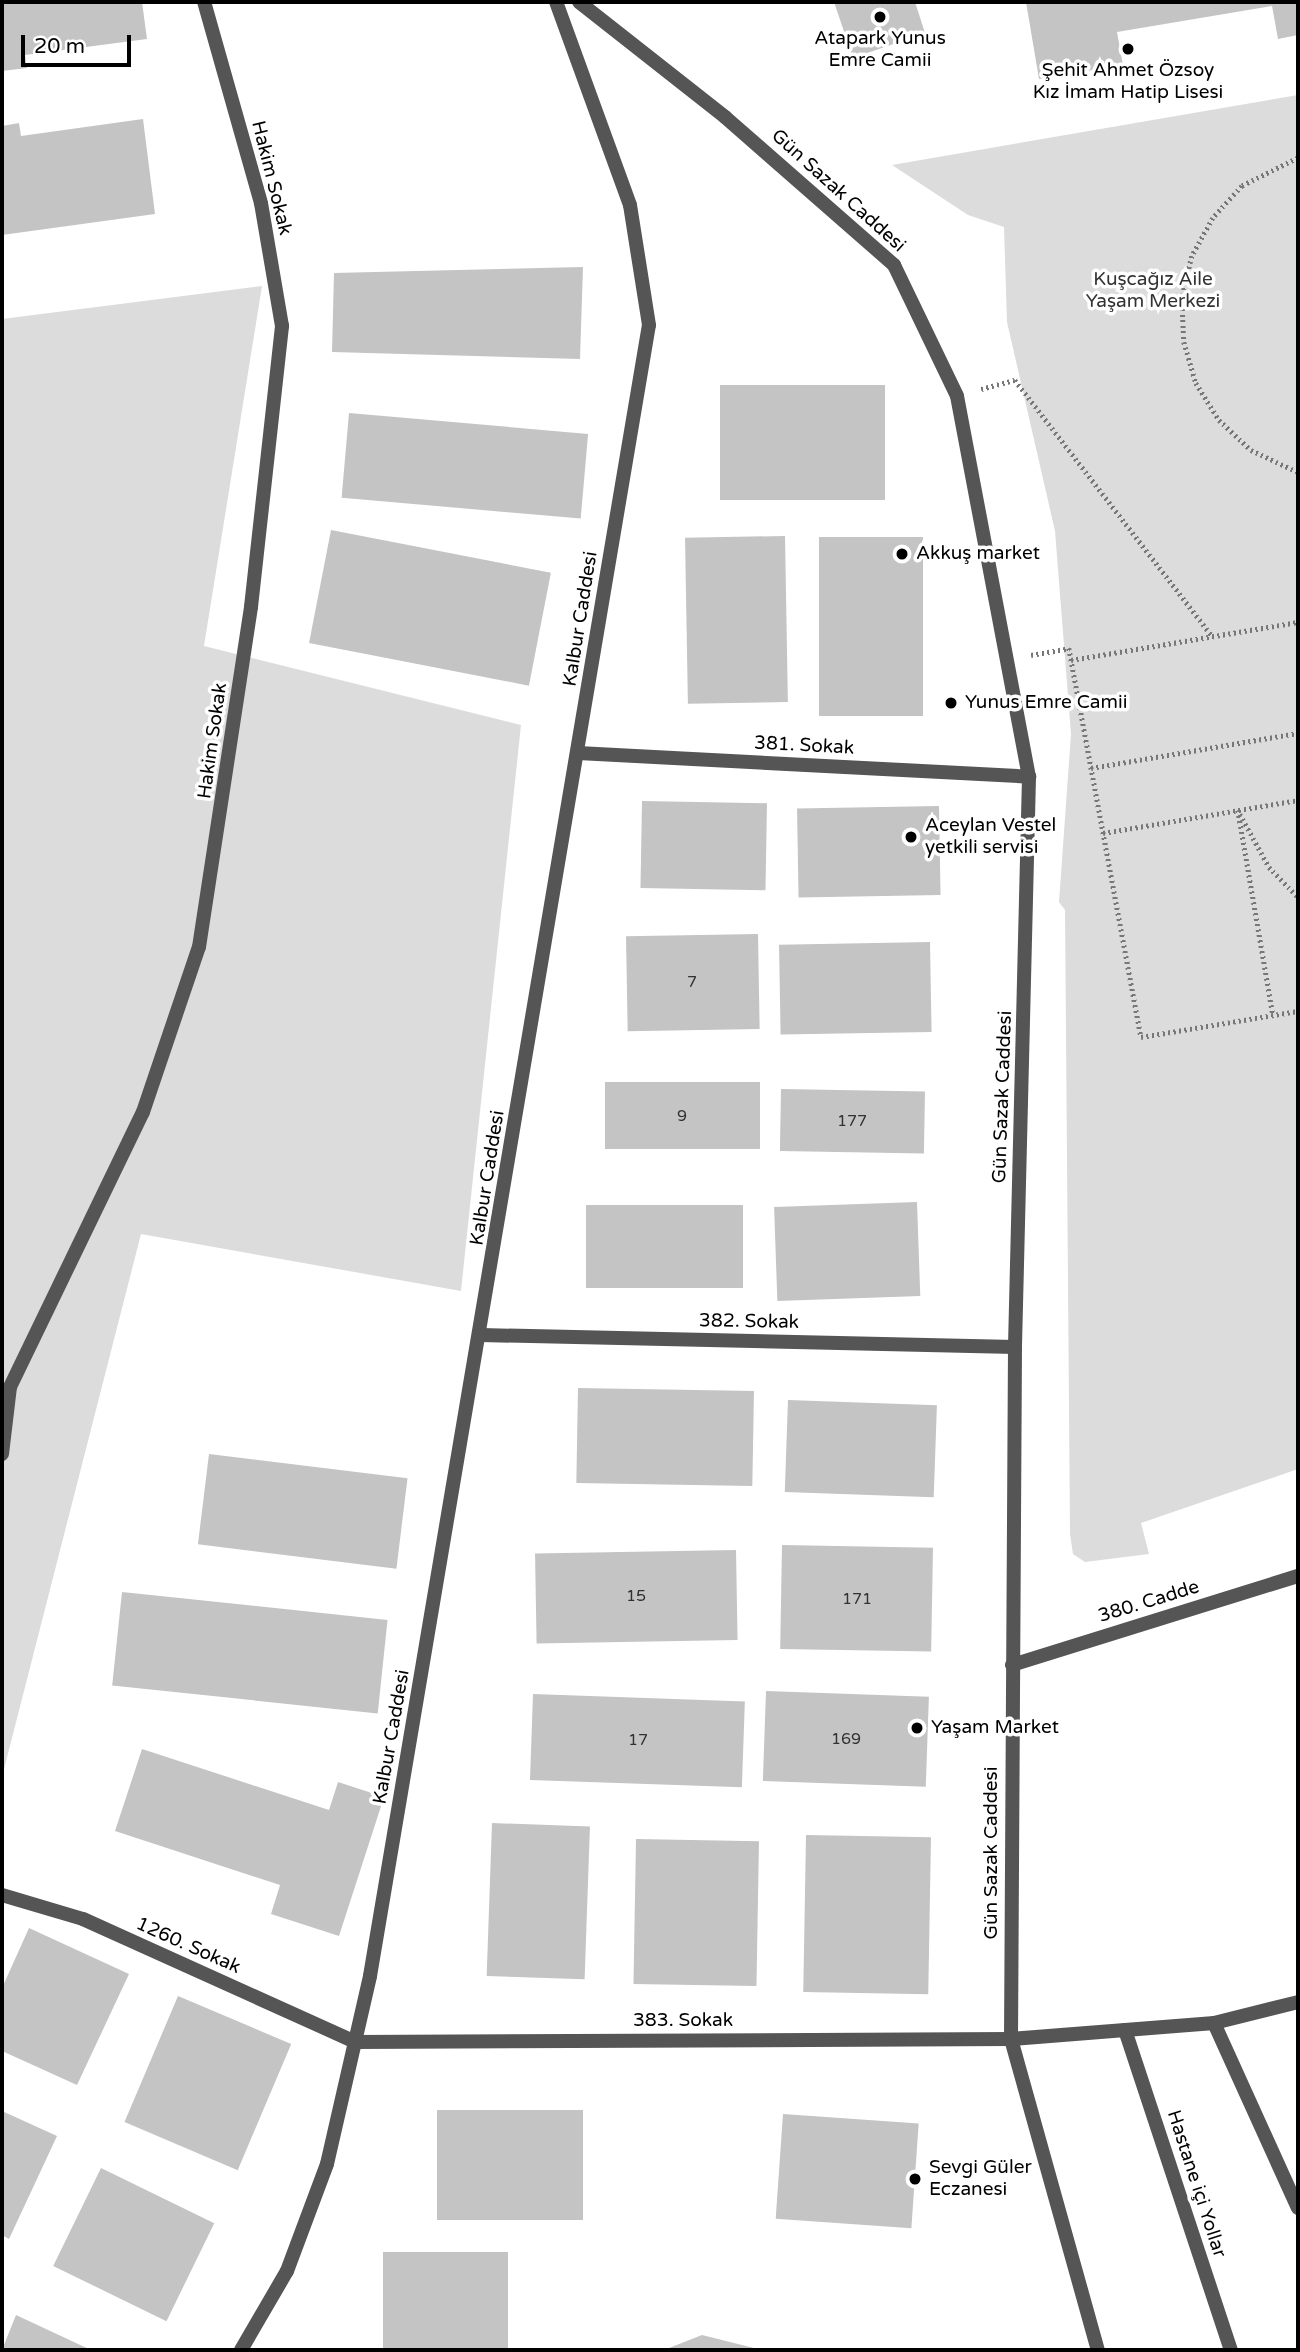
<!DOCTYPE html>
<html>
<head>
<meta charset="utf-8">
<style>
  body { margin:0 }
  #map { position:relative; width:1300px; height:2352px; overflow:hidden; background:#fff; font-family:"Varela Round",sans-serif }
  div>[style] { position:absolute }
  .green>* { inset:0; background:#dcdcdc }
  .building>* { inset:0; background:#c4c4c4; transform-origin:0 0 }
  .path>* { height:4.5px; margin-top:-2.25px; transform-origin:0; background:repeating-linear-gradient(90deg,#777 0 2px,transparent 0 5.5px) }
  .minor>* { height:14px; margin:-7px; padding:0 7px; transform-origin:7px; border-radius:7px; background:#555 }
  .tertiary>* { height:14px; margin:-7px; padding:0 7px; transform-origin:7px; border-radius:7px; background:#555 }
  .dots>* { width:19px; height:19px; translate:-50% -50%; box-sizing:border-box; border:4px solid #fff; border-radius:50% }
  span { translate:-50% -50%; white-space:nowrap; text-align:center; line-height:1.15; -webkit-text-stroke:7px #fff; paint-order:stroke }
  .number-label { font-size:16px; color:#313131 }
  .number-label span { -webkit-text-stroke-width:0 }
  .poi-label { font-size:19px; color:#000 }
  .left { translate:0 -50%; text-align:left }
  .street-label { font-size:19px; color:#000 }
  .park-label { font-size:19px; color:#333 }
  .frame { position:absolute; inset:0; border:4px solid #000; pointer-events:none }
  .scale { position:absolute; left:21px; top:35px; width:110px; height:32px; box-sizing:border-box; border:4px solid #000; border-top:0; padding-left:9px; font-size:21px; line-height:24px; white-space:nowrap; color:#000; -webkit-text-stroke:5px #fff; paint-order:stroke }
</style>
</head>
<body>
<div id="map">
  <div class="green">
    <i style="clip-path:polygon(1298px 95px,1298px 1469px,1141px 1523px,1149px 1554px,1085px 1562px,1073px 1554px,1070px 1534px,1065px 910px,1059px 902px,1071px 734px,1055px 531px,1007px 322px,1004px 227px,968px 215px,892px 165px)"></i>
    <i style="clip-path:polygon(262px 286px,204px 646px,521px 725px,461px 1291px,141px 1234px,2px 1777px,2px 319px)"></i>
  </div>
  <div class="building">
    <i style="clip-path:polygon(2px 2px,142px 2px,147px 39px,25px 55px,27px 68px,2px 71px)"></i>
    <i style="clip-path:polygon(834px 2px,915px 2px,925px 33px,853px 58px)"></i>
    <i style="clip-path:polygon(1026px 2px,1298px 2px,1298px 35px,1278px 39px,1272px 6px,1117px 32px,1123px 65px,1039px 79px)"></i>
    <i style="clip-path:polygon(143px 119px,155px 214px,2px 235px,2px 126px,19px 123px,21px 136px)"></i>
    <i style="clip-path:polygon(583px 267px,580px 359px,332px 352px,334px 273px)"></i>
    <i style="left:720px;top:385px;width:165px;height:115px"></i>
    <i style="left:349px;top:413px;width:240px;height:85px;rotate:5deg"></i>
    <i style="left:331px;top:530px;width:224px;height:115px;rotate:11deg"></i>
    <i style="left:785px;top:536px;width:166px;height:100px;rotate:89deg"></i>
    <i style="left:923px;top:537px;width:179px;height:104px;rotate:90deg"></i>
    <i style="left:642px;top:801px;width:125px;height:87px;rotate:1deg"></i>
    <i style="left:939px;top:806px;width:89px;height:142px;rotate:89deg"></i>
    <i style="left:758px;top:934px;width:95px;height:132px;rotate:89deg"></i>
    <i style="left:930px;top:942px;width:90px;height:151px;rotate:89deg"></i>
    <i style="left:605px;top:1082px;width:155px;height:67px"></i>
    <i style="left:781px;top:1089px;width:144px;height:62px;rotate:1deg"></i>
    <i style="left:917px;top:1202px;width:94px;height:143px;rotate:88deg"></i>
    <i style="left:586px;top:1205px;width:157px;height:83px"></i>
    <i style="left:578px;top:1388px;width:176px;height:95px;rotate:1deg"></i>
    <i style="left:788px;top:1400px;width:149px;height:92px;rotate:2deg"></i>
    <i style="left:209px;top:1454px;width:200px;height:91px;rotate:7deg"></i>
    <i style="left:782px;top:1545px;width:151px;height:104px;rotate:1deg"></i>
    <i style="left:736px;top:1550px;width:90px;height:201px;rotate:89deg"></i>
    <i style="left:122px;top:1592px;width:267px;height:94px;rotate:6deg"></i>
    <i style="left:766px;top:1691px;width:163px;height:90px;rotate:2deg"></i>
    <i style="left:533px;top:1694px;width:212px;height:86px;rotate:2deg"></i>
    <i style="clip-path:polygon(142px 1749px,329px 1810px,338px 1782px,384px 1797px,339px 1936px,271px 1914px,280px 1885px,115px 1831px)"></i>
    <i style="left:492px;top:1823px;width:98px;height:153px;rotate:2deg"></i>
    <i style="left:806px;top:1835px;width:125px;height:157px;rotate:1deg"></i>
    <i style="left:636px;top:1839px;width:123px;height:145px;rotate:1deg"></i>
    <i style="clip-path:polygon(29px 1928px,129px 1974px,77px 2085px,2px 2051px,2px 1988px)"></i>
    <i style="left:178px;top:1996px;width:123px;height:137px;rotate:23deg"></i>
    <i style="left:437px;top:2110px;width:146px;height:110px"></i>
    <i style="clip-path:polygon(2px 2111px,57px 2136px,9px 2239px,2px 2235px)"></i>
    <i style="left:783px;top:2114px;width:136px;height:105px;rotate:4deg"></i>
    <i style="left:101px;top:2168px;width:126px;height:109px;rotate:26deg"></i>
    <i style="left:383px;top:2252px;width:125px;height:98px"></i>
    <i style="clip-path:polygon(16px 2315px,91px 2350px,2px 2350px)"></i>
    <i style="clip-path:polygon(702px 2335px,758px 2349px,758px 2350px,664px 2350px)"></i>
  </div>
  <div class="path">
    <i style="left:1298px;top:158px;width:63px;rotate:153.4deg"></i>
    <i style="left:1242px;top:186px;width:43px;rotate:132.2deg"></i>
    <i style="left:1213px;top:218px;width:43px;rotate:118.9deg"></i>
    <i style="left:1192px;top:256px;width:43px;rotate:103.4deg"></i>
    <i style="left:1182px;top:298px;width:44px;rotate:87.4deg"></i>
    <i style="left:1184px;top:342px;width:43px;rotate:73.7deg"></i>
    <i style="left:1196px;top:383px;width:44px;rotate:58.1deg"></i>
    <i style="left:1219px;top:420px;width:44px;rotate:43.2deg"></i>
    <i style="left:1251px;top:450px;width:52px;rotate:25.1deg"></i>
    <i style="left:981px;top:389px;width:35px;rotate:-15deg"></i>
    <i style="left:1015px;top:380px;width:324px;rotate:52.4deg"></i>
    <i style="left:1031px;top:655px;width:39px;rotate:-10deg"></i>
    <i style="left:1069px;top:648px;width:396px;rotate:79.5deg"></i>
    <i style="left:1141px;top:1037px;width:159px;rotate:-9.4deg"></i>
    <i style="left:1071px;top:660px;width:230px;rotate:-9.5deg"></i>
    <i style="left:1091px;top:768px;width:210px;rotate:-9.6deg"></i>
    <i style="left:1238px;top:810px;width:208px;rotate:80.3deg"></i>
    <i style="left:1240px;top:814px;width:60px;rotate:61.3deg"></i>
    <i style="left:1269px;top:867px;width:42px;rotate:46deg"></i>
    <i style="left:1103px;top:833px;width:198px;rotate:-9.6deg"></i>
  </div>
  <div class="minor">
    <i style="left:578px;top:753px;width:452px;rotate:3deg"></i>
    <i style="left:481px;top:1335px;width:534px;rotate:1.29deg"></i>
    <i style="left:2px;top:1454px;width:67px;rotate:-83.2deg"></i>
    <i style="left:10px;top:1387px;width:305px;rotate:-64.2deg"></i>
    <i style="left:143px;top:1112px;width:174px;rotate:-71.3deg"></i>
    <i style="left:199px;top:947px;width:344px;rotate:-81.3deg"></i>
    <i style="left:251px;top:607px;width:283px;rotate:-83.7deg"></i>
    <i style="left:282px;top:326px;width:125px;rotate:-99.7deg"></i>
    <i style="left:261px;top:203px;width:209px;rotate:-105.8deg"></i>
    <i style="left:2px;top:1895px;width:84px;rotate:16.5deg"></i>
    <i style="left:83px;top:1919px;width:299px;rotate:24.3deg"></i>
    <i style="left:355px;top:2042px;width:656px;rotate:-0.26deg"></i>
    <i style="left:1011px;top:2039px;width:204px;rotate:-4.5deg"></i>
    <i style="left:1214px;top:2023px;width:87px;rotate:-14deg"></i>
    <i style="left:1214px;top:2023px;width:203px;rotate:65.6deg"></i>
    <i style="left:1125px;top:2030px;width:337px;rotate:71.7deg"></i>
    <i style="left:241px;top:2350px;width:91px;rotate:-59.8deg"></i>
    <i style="left:287px;top:2271px;width:114px;rotate:-69.5deg"></i>
    <i style="left:327px;top:2164px;width:193px;rotate:-77.1deg"></i>
    <i style="left:370px;top:1976px;width:1674px;rotate:-80.41deg"></i>
    <i style="left:649px;top:325px;width:121px;rotate:-99deg"></i>
    <i style="left:630px;top:205px;width:216px;rotate:-110deg"></i>
  </div>
  <div class="tertiary">
    <i style="left:579px;top:2px;width:186px;rotate:38.2deg"></i>
    <i style="left:725px;top:117px;width:225px;rotate:41.2deg"></i>
    <i style="left:894px;top:265px;width:145px;rotate:64.3deg"></i>
    <i style="left:957px;top:396px;width:388px;rotate:79.3deg"></i>
    <i style="left:1029px;top:777px;width:570px;rotate:91.41deg"></i>
    <i style="left:1015px;top:1347px;width:692px;rotate:90.33deg"></i>
    <i style="left:1011px;top:2039px;width:323px;rotate:74.4deg"></i>
    <i style="left:1012px;top:1665px;width:300px;rotate:-17.3deg"></i>
  </div>
  <div class="dots">
    <i style="left:880px;top:17px;background:#000"></i>
    <i style="left:1128px;top:49px;background:#000"></i>
    <i style="left:902px;top:554px;background:#000"></i>
    <i style="left:951px;top:703px;background:#000"></i>
    <i style="left:911px;top:837px;background:#000"></i>
    <i style="left:917px;top:1728px;background:#000"></i>
    <i style="left:915px;top:2179px;background:#000"></i>
  </div>
  <div class="number-label">
    <span style="left:692px;top:982px">7</span>
    <span style="left:682px;top:1116px">9</span>
    <span style="left:852px;top:1121px">177</span>
    <span style="left:636px;top:1596px">15</span>
    <span style="left:857px;top:1599px">171</span>
    <span style="left:846px;top:1739px">169</span>
    <span style="left:638px;top:1740px">17</span>
  </div>
  <div class="poi-label">
    <span style="left:880px;top:50px">Atapark Yunus<br>Emre Camii</span>
    <span style="left:1128px;top:82px">Şehit Ahmet Özsoy<br>Kız İmam Hatip Lisesi</span>
    <span class="left" style="left:916px;top:554px">Akkuş market</span>
    <span class="left" style="left:965px;top:703px">Yunus Emre Camii</span>
    <span class="left" style="left:925px;top:837px">Aceylan Vestel<br>yetkili servisi</span>
    <span class="left" style="left:931px;top:1728px">Yaşam Market</span>
    <span class="left" style="left:929px;top:2179px">Sevgi Güler<br>Eczanesi</span>
  </div>
  <div class="street-label">
    <span style="left:271px;top:178px;rotate:76deg">Hakim Sokak</span>
    <span style="left:838px;top:191px;rotate:42deg">Gün Sazak Caddesi</span>
    <span style="left:581px;top:619px;rotate:-81deg">Kalbur Caddesi</span>
    <span style="left:213px;top:741px;rotate:-82deg">Hakim Sokak</span>
    <span style="left:804px;top:746px;rotate:3deg">381. Sokak</span>
    <span style="left:1003px;top:1097px;rotate:-88deg">Gün Sazak Caddesi</span>
    <span style="left:488px;top:1178px;rotate:-81deg">Kalbur Caddesi</span>
    <span style="left:749px;top:1322px;rotate:1deg">382. Sokak</span>
    <span style="left:1149px;top:1602px;rotate:-17deg">380. Cadde</span>
    <span style="left:392px;top:1737px;rotate:-80deg">Kalbur Caddesi</span>
    <span style="left:992px;top:1853px;rotate:-90deg">Gün Sazak Caddesi</span>
    <span style="left:188px;top:1946px;rotate:24deg">1260. Sokak</span>
    <span style="left:683px;top:2021px">383. Sokak</span>
    <span style="left:1196px;top:2184px;rotate:72deg">Hastane içi Yollar</span>
  </div>
  <div class="park-label">
    <span style="left:1153px;top:291px">Kuşcağız Aile<br>Yaşam Merkezi</span>
  </div>
  <div class="frame"></div>
  <div class="scale">20 m</div>
</div>
</body>
</html>
